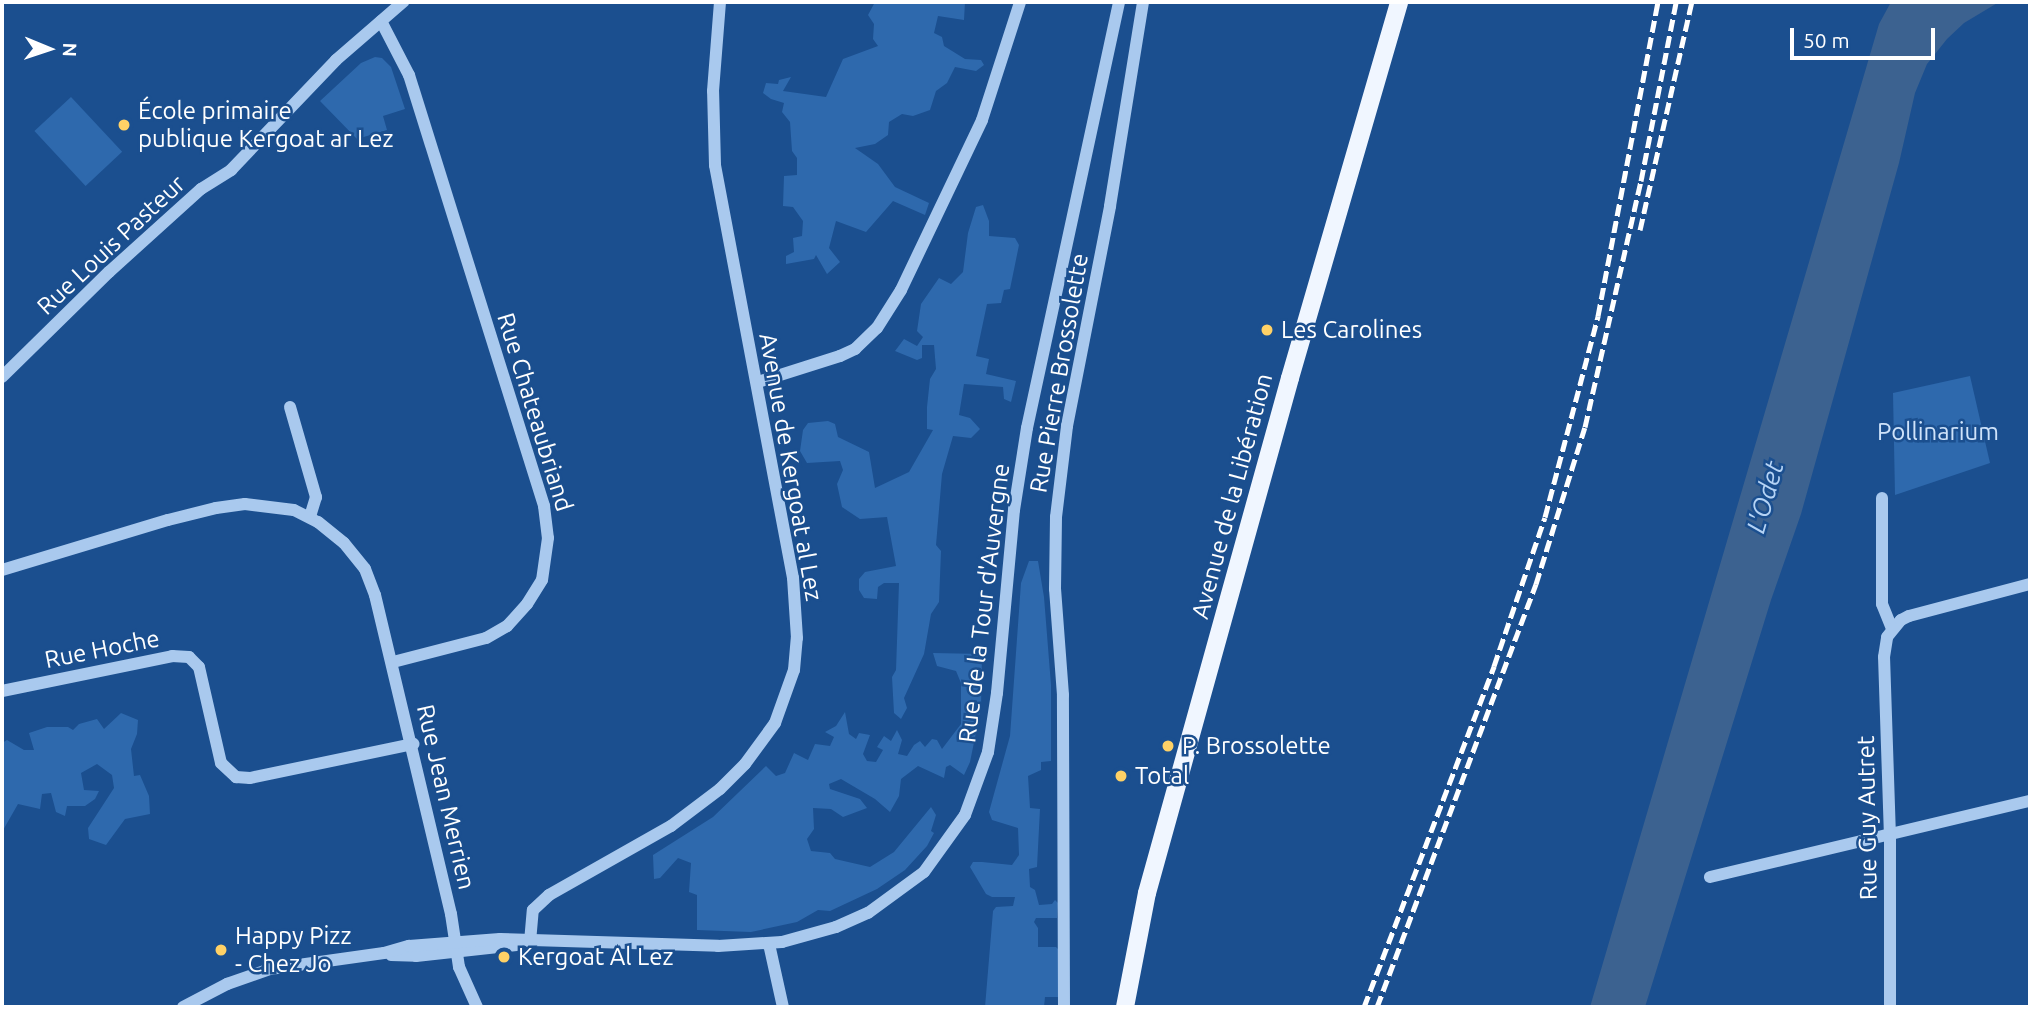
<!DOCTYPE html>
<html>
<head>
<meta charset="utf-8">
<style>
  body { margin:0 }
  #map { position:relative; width:2032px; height:1009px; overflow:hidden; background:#1b4f8f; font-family:Ubuntu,sans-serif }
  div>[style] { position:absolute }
  .green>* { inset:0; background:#2e69ad; transform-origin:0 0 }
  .water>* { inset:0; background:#3c6290 }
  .minor>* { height:12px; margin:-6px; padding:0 6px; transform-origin:6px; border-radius:6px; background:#a9c9ee }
  .major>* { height:18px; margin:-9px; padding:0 9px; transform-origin:9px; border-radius:9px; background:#f0f6ff }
  .rail>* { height:5px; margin-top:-2.5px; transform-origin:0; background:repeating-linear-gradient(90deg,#fff 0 12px,transparent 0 17px) }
  .dots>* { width:19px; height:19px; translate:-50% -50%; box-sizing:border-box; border:4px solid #1b4f8f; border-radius:50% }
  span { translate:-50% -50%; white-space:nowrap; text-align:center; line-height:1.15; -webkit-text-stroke:5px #1b4f8f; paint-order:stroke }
  .poi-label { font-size:24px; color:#fff }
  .left { translate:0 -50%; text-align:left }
  .street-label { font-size:24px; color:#fff }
  .park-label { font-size:24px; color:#cfe3fa }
  .water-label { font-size:26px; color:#b5d3f5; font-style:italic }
  .frame { position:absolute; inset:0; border:4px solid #fff; pointer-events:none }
  .north { position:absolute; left:14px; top:14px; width:70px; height:70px; -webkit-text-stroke:5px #1b4f8f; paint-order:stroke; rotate:92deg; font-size:19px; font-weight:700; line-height:28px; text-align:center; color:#fff }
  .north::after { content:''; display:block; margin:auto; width:24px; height:32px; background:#fff; clip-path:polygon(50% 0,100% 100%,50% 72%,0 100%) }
  .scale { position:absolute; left:1790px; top:28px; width:145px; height:32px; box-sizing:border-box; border:4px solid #fff; border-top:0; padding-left:9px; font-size:21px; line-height:24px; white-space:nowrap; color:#fff; -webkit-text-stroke:5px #1b4f8f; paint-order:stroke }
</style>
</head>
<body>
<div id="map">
  <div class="green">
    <i style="clip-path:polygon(875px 2px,965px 2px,964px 20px,938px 16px,934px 33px,942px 37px,944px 46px,965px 59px,981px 60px,984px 65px,976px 71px,955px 67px,947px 83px,936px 91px,930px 110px,913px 116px,902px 114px,889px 122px,888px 135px,875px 144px,855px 148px,878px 164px,895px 187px,929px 203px,925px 215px,893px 201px,866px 232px,836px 221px,829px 248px,840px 262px,827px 274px,816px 255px,814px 259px,786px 264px,786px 256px,794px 252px,793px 238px,802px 236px,803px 221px,793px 207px,783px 206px,784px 176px,797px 175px,797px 158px,792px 151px,790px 122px,782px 112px,784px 103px,771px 99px,763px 93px,766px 83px,778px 84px,779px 80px,791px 77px,783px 91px,826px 97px,843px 59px,878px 46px,873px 39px,874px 24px,868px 15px)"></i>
    <i style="clip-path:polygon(375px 57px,382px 58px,391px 67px,405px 109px,383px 116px,387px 130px,357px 139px,320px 101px,361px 63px)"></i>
    <i style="left:71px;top:97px;width:75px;height:50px;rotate:47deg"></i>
    <i style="clip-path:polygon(983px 205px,989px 221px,989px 236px,1015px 238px,1019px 245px,1010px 289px,1004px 290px,1001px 303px,987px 304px,976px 356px,989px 359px,986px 374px,1016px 381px,1011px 402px,1004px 399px,1003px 387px,964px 384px,959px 415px,970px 418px,980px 429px,971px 438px,953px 436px,942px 474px,936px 545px,941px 551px,939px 602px,931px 614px,924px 654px,904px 698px,907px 708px,901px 719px,894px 713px,892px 677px,896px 670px,899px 583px,884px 583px,878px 587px,877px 599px,864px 598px,859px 590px,859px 579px,865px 572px,896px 566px,887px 517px,860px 519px,842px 507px,837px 484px,843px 470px,840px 461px,807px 463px,800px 451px,803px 430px,808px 423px,828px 421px,835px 424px,838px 437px,869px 452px,875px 488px,909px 472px,933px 430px,927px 429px,927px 407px,930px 379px,936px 369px,934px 345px,922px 345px,922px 358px,917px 360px,895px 351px,904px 339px,917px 346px,923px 337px,917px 331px,921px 304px,939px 278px,951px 284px,963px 272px,968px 233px,976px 207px)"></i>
    <i style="clip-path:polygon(1970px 376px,1990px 463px,1895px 495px,1893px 393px)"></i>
    <i style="clip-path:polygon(1029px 561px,1038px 561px,1044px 597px,1051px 685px,1051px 761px,1041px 762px,1041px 770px,1028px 776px,1030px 808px,1040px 809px,1037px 867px,1029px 869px,1030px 887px,1035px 890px,1039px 905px,1052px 904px,1055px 900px,1058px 903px,1057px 918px,1036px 918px,1034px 922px,1038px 928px,1038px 947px,1056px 947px,1059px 950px,1060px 975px,1058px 997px,1045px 997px,1044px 1007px,985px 1007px,993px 911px,996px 907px,1013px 906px,1015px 897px,992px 897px,986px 894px,970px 867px,973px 862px,982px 862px,1012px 865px,1019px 855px,1018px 828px,992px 820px,989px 812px,1010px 736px,1021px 583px)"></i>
    <i style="clip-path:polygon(933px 653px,982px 654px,981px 708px,970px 762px,964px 775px,950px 765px,946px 767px,944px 778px,918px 766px,901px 779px,899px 796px,890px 812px,875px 799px,841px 779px,829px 784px,830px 789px,860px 799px,867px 808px,843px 817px,831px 809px,813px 808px,814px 829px,807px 839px,811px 851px,830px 853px,835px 859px,870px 867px,894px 852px,931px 807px,936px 815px,931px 831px,934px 833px,927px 846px,905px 870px,877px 889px,830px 911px,818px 910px,797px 922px,751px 932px,697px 930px,697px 895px,689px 892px,691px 863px,678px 858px,660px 878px,654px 879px,653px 855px,713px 817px,766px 766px,776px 776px,785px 773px,794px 753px,808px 760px,815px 744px,830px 746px,834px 737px,825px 732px,836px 726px,845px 712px,849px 734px,856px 739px,859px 733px,870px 735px,863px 754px,867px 761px,876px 762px,883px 750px,877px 747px,884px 736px,891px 741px,897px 730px,902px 740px,898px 754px,907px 756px,914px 745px,920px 741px,925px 747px,932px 739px,937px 740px,942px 749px,961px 724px,961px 683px,956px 671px,937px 666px)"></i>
    <i style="clip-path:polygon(121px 713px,138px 720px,137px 734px,131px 749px,134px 776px,140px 775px,149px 796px,150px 814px,125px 819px,106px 845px,89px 839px,88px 828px,114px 788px,112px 775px,97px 764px,81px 773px,84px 790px,99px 791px,95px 799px,85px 806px,67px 806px,65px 816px,56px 812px,51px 793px,42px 794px,40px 809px,18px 804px,2px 832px,2px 743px,7px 740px,24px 750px,34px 750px,29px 733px,47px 727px,68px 727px,73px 730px,79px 724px,97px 719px,104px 729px)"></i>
  </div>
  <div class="water">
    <i style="clip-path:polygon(1891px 2px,1999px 2px,1964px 23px,1947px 39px,1927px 64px,1915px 93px,1899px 163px,1801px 514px,1771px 600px,1645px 1007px,1590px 1007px,1879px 24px)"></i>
  </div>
  <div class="minor">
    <i style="left:381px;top:21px;width:61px;rotate:62.6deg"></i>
    <i style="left:409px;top:75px;width:452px;rotate:72.6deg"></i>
    <i style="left:544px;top:506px;width:32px;rotate:83deg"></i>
    <i style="left:548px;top:538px;width:42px;rotate:98.1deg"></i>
    <i style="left:542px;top:580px;width:28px;rotate:122deg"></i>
    <i style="left:527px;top:604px;width:30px;rotate:132deg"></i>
    <i style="left:507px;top:626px;width:24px;rotate:150deg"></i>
    <i style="left:486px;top:638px;width:96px;rotate:165.5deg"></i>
    <i style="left:2px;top:377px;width:150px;rotate:-44.5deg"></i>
    <i style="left:109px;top:272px;width:124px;rotate:-42.1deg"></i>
    <i style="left:201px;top:189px;width:36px;rotate:-32deg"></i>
    <i style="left:231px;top:170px;width:152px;rotate:-46.3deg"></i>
    <i style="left:336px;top:60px;width:89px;rotate:-40.9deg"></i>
    <i style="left:758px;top:382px;width:86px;rotate:-17.6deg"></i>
    <i style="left:840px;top:356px;width:17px;rotate:-25deg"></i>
    <i style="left:855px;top:349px;width:30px;rotate:-44deg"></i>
    <i style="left:877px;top:328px;width:45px;rotate:-57.7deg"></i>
    <i style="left:901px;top:290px;width:188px;rotate:-64.5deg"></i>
    <i style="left:982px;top:120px;width:124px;rotate:-72.1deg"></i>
    <i style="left:290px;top:407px;width:94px;rotate:73.9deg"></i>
    <i style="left:316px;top:497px;width:21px;rotate:107deg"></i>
    <i style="left:1882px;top:498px;width:106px;rotate:90deg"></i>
    <i style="left:1882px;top:604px;width:27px;rotate:68deg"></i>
    <i style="left:2px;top:570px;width:173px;rotate:-16.8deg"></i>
    <i style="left:168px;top:520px;width:49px;rotate:-14deg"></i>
    <i style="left:216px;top:508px;width:29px;rotate:-8deg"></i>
    <i style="left:245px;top:504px;width:49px;rotate:7deg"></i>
    <i style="left:294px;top:510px;width:27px;rotate:27deg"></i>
    <i style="left:318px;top:522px;width:33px;rotate:39deg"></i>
    <i style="left:344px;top:543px;width:33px;rotate:51deg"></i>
    <i style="left:365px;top:569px;width:28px;rotate:69deg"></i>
    <i style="left:375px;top:595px;width:328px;rotate:76.6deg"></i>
    <i style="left:451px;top:914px;width:54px;rotate:81.4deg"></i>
    <i style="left:459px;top:967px;width:44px;rotate:65.8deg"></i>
    <i style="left:2px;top:691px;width:174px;rotate:-11.6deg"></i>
    <i style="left:172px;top:656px;width:17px;rotate:3deg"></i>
    <i style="left:189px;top:657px;width:14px;rotate:45deg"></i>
    <i style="left:199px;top:667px;width:98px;rotate:77.1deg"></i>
    <i style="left:221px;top:763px;width:21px;rotate:43deg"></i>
    <i style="left:236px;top:777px;width:14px;rotate:4deg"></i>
    <i style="left:250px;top:778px;width:167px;rotate:-11.8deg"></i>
    <i style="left:1710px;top:877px;width:329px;rotate:-13.4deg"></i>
    <i style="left:530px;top:942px;width:32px;rotate:-85deg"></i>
    <i style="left:533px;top:910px;width:22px;rotate:-43deg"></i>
    <i style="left:549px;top:895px;width:140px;rotate:-29.5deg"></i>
    <i style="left:671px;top:826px;width:61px;rotate:-37.1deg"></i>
    <i style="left:720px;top:789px;width:35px;rotate:-45deg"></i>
    <i style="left:745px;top:764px;width:51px;rotate:-53.8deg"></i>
    <i style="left:775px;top:723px;width:56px;rotate:-70.3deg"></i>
    <i style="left:794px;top:670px;width:32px;rotate:-85deg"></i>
    <i style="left:797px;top:638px;width:60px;rotate:-93.8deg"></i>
    <i style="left:793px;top:578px;width:420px;rotate:-100.7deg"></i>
    <i style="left:715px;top:165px;width:74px;rotate:-91.5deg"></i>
    <i style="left:713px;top:91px;width:89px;rotate:-85.5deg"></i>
    <i style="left:769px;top:944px;width:65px;rotate:77.5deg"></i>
    <i style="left:391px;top:955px;width:25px;rotate:2deg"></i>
    <i style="left:416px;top:956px;width:101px;rotate:-6.3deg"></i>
    <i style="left:183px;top:1007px;width:50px;rotate:-27.6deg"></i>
    <i style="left:227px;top:984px;width:46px;rotate:-19.2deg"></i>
    <i style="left:270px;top:969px;width:115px;rotate:-8deg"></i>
    <i style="left:384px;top:953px;width:26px;rotate:-16deg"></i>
    <i style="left:409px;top:946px;width:91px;rotate:-4.4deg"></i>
    <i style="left:500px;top:939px;width:218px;rotate:1.8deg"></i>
    <i style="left:718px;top:946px;width:64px;rotate:-3.6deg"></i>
    <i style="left:782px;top:942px;width:56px;rotate:-15.5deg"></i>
    <i style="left:836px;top:927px;width:35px;rotate:-24deg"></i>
    <i style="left:868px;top:913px;width:69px;rotate:-36.2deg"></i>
    <i style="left:924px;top:872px;width:70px;rotate:-54.3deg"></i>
    <i style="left:965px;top:815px;width:67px;rotate:-69.9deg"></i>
    <i style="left:988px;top:752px;width:60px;rotate:-81.3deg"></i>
    <i style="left:997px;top:693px;width:184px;rotate:-84.7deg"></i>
    <i style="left:1014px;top:510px;width:83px;rotate:-81deg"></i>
    <i style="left:1027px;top:428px;width:436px;rotate:-77.8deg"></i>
    <i style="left:1064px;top:1007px;width:312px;rotate:-90.2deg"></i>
    <i style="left:1063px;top:695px;width:106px;rotate:-94.3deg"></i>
    <i style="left:1055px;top:589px;width:72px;rotate:-89.2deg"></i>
    <i style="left:1056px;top:517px;width:92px;rotate:-83.1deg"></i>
    <i style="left:1067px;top:426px;width:224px;rotate:-78.9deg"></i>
    <i style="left:1110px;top:206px;width:207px;rotate:-80.8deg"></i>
    <i style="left:1890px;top:1007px;width:170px;rotate:-90deg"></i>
    <i style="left:1890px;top:837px;width:180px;rotate:-91.9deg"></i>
    <i style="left:1884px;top:657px;width:20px;rotate:-81deg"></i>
    <i style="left:1887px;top:637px;width:22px;rotate:-51deg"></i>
    <i style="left:1901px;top:620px;width:9px;rotate:-27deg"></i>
    <i style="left:1909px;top:616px;width:125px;rotate:-14.8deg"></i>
  </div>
  <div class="major">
    <i style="left:1125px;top:1007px;width:116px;rotate:-79.1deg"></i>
    <i style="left:1147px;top:893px;width:534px;rotate:-74.48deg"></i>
    <i style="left:1290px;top:378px;width:391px;rotate:-73.8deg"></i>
  </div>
  <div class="rail">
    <i style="left:1640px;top:230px;width:234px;rotate:-77.2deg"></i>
    <i style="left:1364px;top:1007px;width:365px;rotate:-69.1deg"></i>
    <i style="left:1494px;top:666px;width:157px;rotate:-71.1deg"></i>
    <i style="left:1545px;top:517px;width:208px;rotate:-75.2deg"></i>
    <i style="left:1598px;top:316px;width:320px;rotate:-79.2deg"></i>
    <i style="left:1377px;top:1007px;width:452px;rotate:-69.4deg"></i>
    <i style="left:1536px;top:584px;width:164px;rotate:-72.7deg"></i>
    <i style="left:1585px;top:427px;width:252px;rotate:-77.2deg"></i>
    <i style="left:1641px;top:181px;width:182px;rotate:-78.9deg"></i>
  </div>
  <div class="dots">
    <i style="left:124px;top:125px;background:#ffd166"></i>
    <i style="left:1267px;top:330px;background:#ffd166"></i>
    <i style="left:1168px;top:746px;background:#ffd166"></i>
    <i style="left:1121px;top:776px;background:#ffd166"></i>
    <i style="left:221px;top:950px;background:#ffd166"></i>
    <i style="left:504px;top:957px;background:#ffd166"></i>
  </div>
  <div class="poi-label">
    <span class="left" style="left:138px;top:125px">École primaire<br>publique Kergoat ar Lez</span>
    <span class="left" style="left:1281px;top:330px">Les Carolines</span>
    <span class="left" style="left:1182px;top:746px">P. Brossolette</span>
    <span class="left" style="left:1135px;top:776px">Total</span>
    <span class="left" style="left:235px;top:950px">Happy Pizz<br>- Chez Jo</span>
    <span class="left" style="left:518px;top:957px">Kergoat Al Lez</span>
  </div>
  <div class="street-label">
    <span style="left:111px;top:245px;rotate:-43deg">Rue Louis Pasteur</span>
    <span style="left:1059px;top:373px;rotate:-80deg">Rue Pierre Brossolette</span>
    <span style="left:535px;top:412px;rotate:73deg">Rue Chateaubriand</span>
    <span style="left:791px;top:467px;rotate:80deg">Avenue de Kergoat al Lez</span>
    <span style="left:1232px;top:496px;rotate:-75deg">Avenue de la Libération</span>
    <span style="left:984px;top:603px;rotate:-83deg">Rue de la Tour d'Auvergne</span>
    <span style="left:102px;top:649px;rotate:-11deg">Rue Hoche</span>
    <span style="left:446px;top:797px;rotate:77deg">Rue Jean Merrien</span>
    <span style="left:1867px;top:818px;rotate:-91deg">Rue Guy Autret</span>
  </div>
  <div class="park-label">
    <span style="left:1938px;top:432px">Pollinarium</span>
  </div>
  <div class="water-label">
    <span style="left:1765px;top:497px;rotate:-74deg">L'Odet</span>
  </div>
  <div class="frame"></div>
  <div class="north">N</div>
  <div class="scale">50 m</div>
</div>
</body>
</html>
